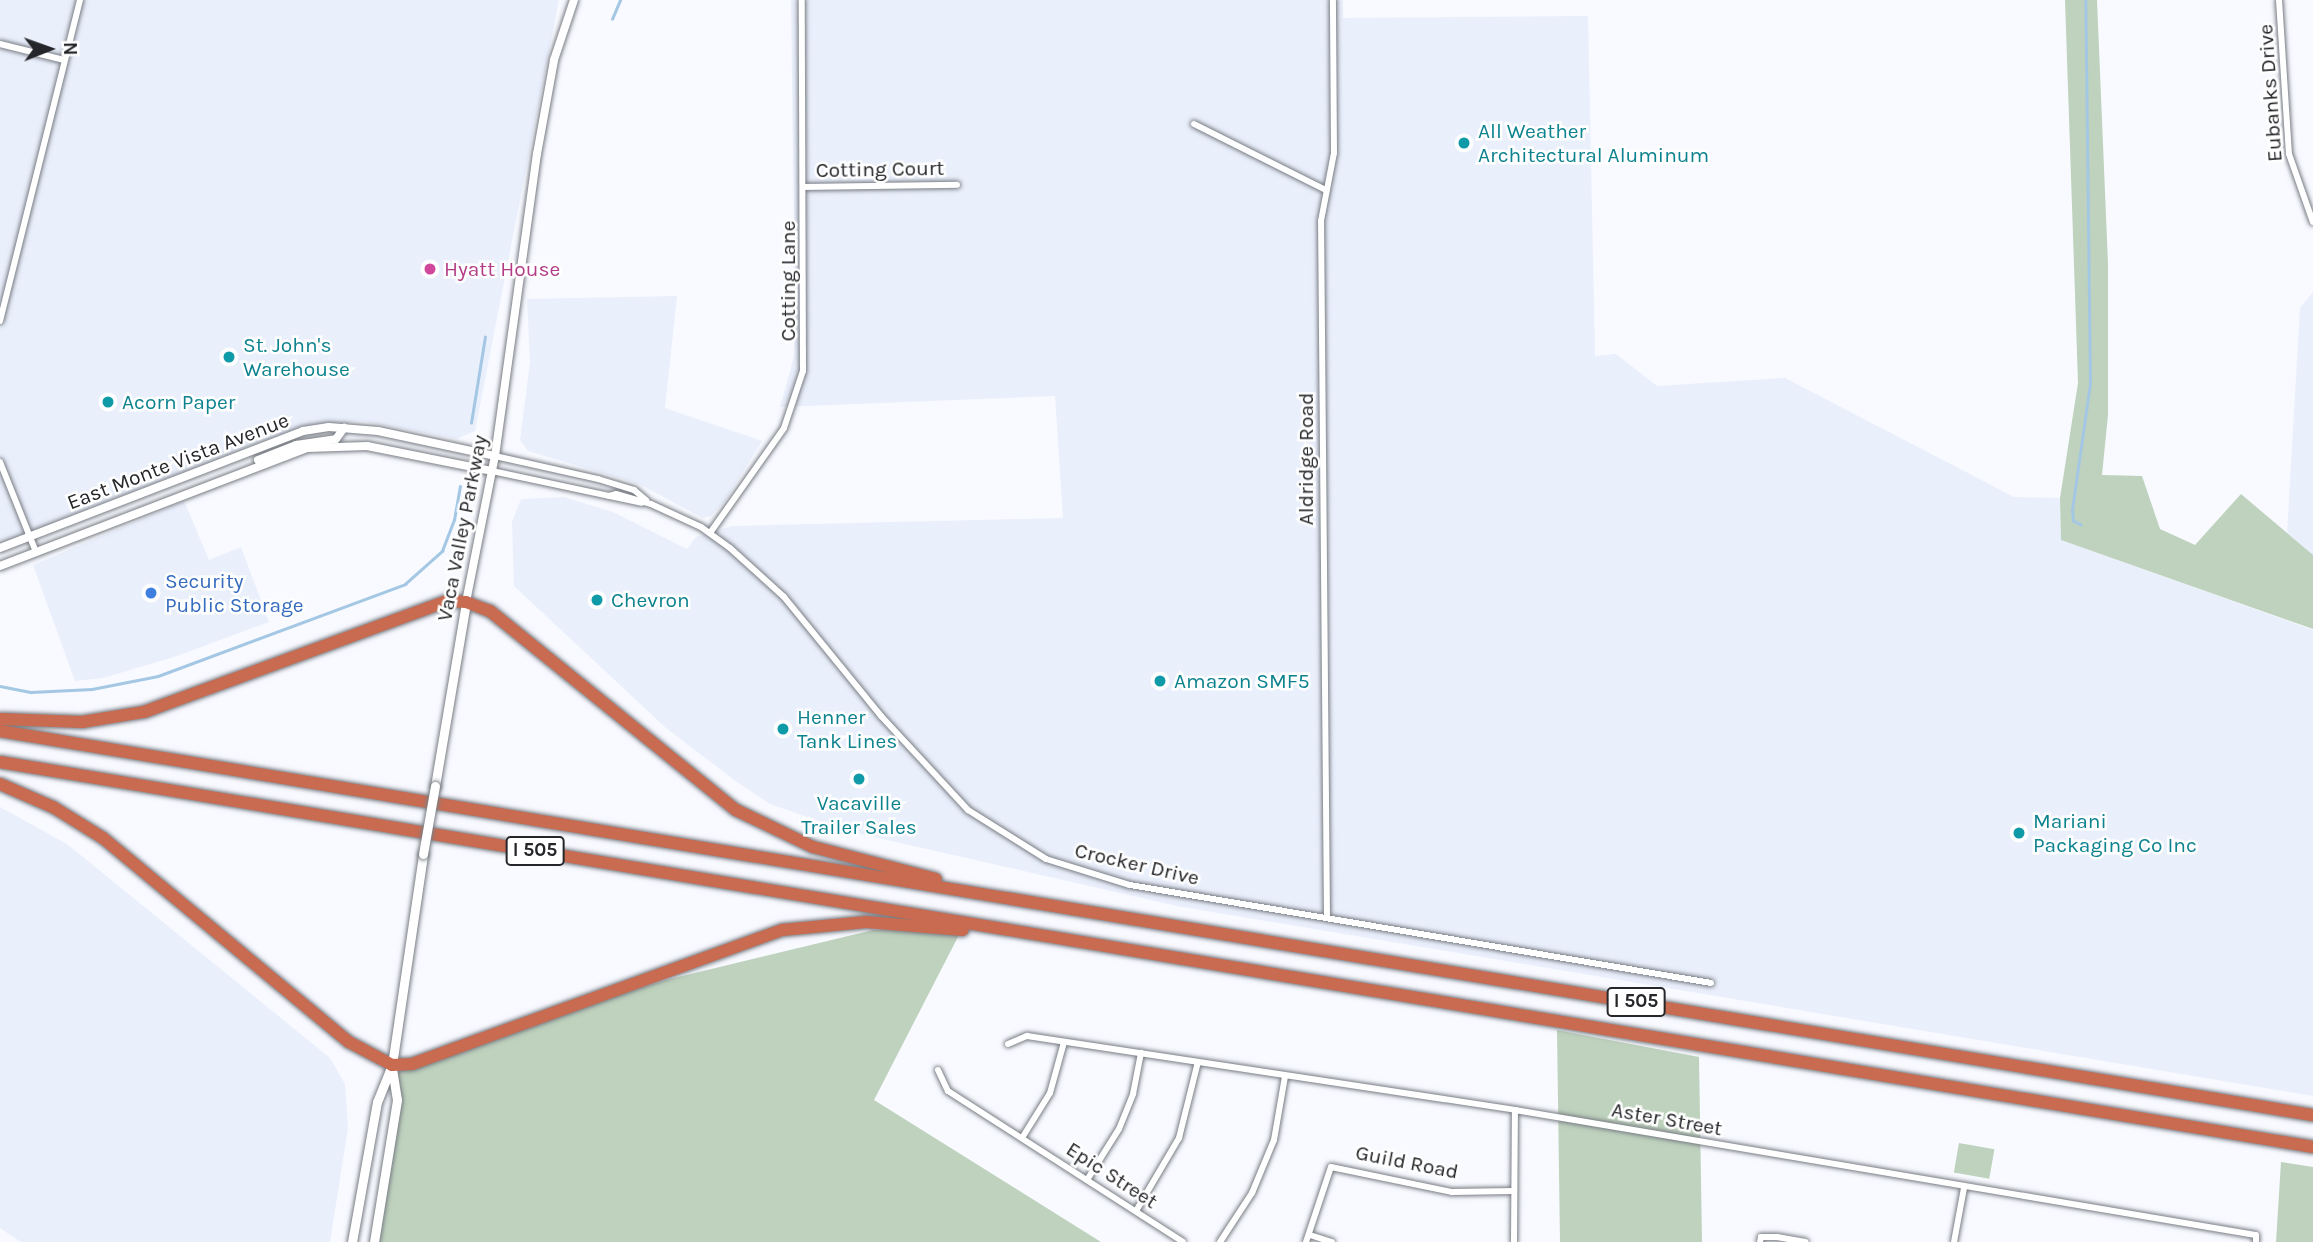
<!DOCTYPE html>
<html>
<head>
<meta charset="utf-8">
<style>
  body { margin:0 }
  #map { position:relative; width:2313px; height:1242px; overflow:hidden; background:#f8faff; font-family:Karla,sans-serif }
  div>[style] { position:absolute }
  .built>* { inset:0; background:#e9effb }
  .green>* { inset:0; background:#bed2bd; transform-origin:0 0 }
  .stream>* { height:2.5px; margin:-1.25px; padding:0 1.25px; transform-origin:1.25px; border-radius:1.25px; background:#a4c7e4 }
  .roads { filter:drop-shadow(0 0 2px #797d84) drop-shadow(0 0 2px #797d84) }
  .minor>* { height:6px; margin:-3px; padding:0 3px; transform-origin:3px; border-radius:3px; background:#fff }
  .tertiary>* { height:8px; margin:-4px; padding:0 4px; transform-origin:4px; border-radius:4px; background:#fff }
  .secondary>* { height:9px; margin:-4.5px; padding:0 4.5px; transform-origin:4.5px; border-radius:4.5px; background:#fff }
  .motorway>* { height:12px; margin:-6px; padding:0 6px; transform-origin:6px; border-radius:6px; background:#c86b51 }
  .bridges { filter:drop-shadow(0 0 2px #797d84) drop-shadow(0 0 2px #797d84) }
  .secondary-bridge>* { height:9px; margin:-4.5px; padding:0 4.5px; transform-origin:4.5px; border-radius:4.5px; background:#fff }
  .dots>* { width:19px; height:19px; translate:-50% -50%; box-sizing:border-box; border:4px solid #fff; border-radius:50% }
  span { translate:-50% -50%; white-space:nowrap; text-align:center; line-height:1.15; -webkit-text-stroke:5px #fff; paint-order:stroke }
  .shield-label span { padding:2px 5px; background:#fff; border:2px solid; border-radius:5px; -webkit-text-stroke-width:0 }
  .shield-label { font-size:19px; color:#252629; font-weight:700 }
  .street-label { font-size:21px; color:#252629 }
  .culture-label { font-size:21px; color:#0d838f }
  .left { translate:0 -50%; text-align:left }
  .hotel-label { font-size:21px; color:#b23c85 }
  .shop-label { font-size:21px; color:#366cbe }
  .north { position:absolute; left:14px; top:14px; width:70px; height:70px; -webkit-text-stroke:5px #fff; paint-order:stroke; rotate:89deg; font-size:19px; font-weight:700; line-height:28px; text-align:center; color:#252629 }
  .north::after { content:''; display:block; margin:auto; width:24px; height:32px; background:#252629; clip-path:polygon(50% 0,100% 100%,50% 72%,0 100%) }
</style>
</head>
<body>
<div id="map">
  <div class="built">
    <i style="clip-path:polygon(0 0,559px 0,475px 431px,456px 439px,361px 421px,282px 434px,0 545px)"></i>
    <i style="clip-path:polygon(791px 0,1343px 0,1343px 18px,1588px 16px,1595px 356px,1616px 354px,1657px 386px,1785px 378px,2014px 497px,2060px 498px,2061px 540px,2313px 630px,2313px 1096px,1177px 906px,848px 831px,770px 804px,737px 782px,666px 728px,514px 586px,512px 522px,521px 499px,564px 497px,613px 512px,687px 549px,696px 537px,732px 526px,1063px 518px,1055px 396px,780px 407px,794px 357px,795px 294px)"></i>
    <i style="clip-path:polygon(2313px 292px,2313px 555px,2287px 535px,2300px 308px)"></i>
    <i style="clip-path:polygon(677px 296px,665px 408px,762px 441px,725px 501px,711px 516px,703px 518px,639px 484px,528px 451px,520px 440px,530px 362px,527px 299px)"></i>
    <i style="clip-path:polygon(184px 501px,209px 560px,241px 547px,269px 622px,174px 657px,103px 678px,75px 681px,33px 565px)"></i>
    <i style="clip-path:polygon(0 807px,67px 844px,330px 1058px,345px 1084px,348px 1128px,330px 1242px,21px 1242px,0 1228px)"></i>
  </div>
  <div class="green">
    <i style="clip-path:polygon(2065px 0,2097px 0,2108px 264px,2108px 415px,2102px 475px,2142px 476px,2160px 529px,2195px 545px,2241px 494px,2313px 555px,2313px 629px,2061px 540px,2060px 498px,2078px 383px)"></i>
    <i style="clip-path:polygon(873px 930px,961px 931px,874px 1100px,1101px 1242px,374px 1242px,397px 1100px,392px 1065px,666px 980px)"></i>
    <i style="clip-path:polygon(1557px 1030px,1699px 1057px,1702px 1242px,1560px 1242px)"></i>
    <i style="left:1959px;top:1143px;width:36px;height:30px;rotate:10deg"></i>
    <i style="clip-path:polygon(2281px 1162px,2313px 1167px,2313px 1242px,2276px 1242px)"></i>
  </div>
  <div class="stream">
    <i style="left:612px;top:19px;width:21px;rotate:-67deg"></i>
    <i style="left:471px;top:423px;width:87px;rotate:-80.8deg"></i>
    <i style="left:2081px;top:525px;width:9px;rotate:-153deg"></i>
    <i style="left:2073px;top:521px;width:11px;rotate:-95deg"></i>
    <i style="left:2072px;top:510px;width:127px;rotate:-81.9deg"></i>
    <i style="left:2090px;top:384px;width:384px;rotate:-90.7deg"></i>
    <i style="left:0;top:686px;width:32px;rotate:11deg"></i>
    <i style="left:31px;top:692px;width:61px;rotate:-2.8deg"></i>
    <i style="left:92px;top:689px;width:67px;rotate:-11.1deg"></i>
    <i style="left:158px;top:676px;width:264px;rotate:-20.4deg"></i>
    <i style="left:405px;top:584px;width:50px;rotate:-41.7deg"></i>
    <i style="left:442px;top:551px;width:33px;rotate:-69deg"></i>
    <i style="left:454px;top:520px;width:34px;rotate:-80deg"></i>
  </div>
  <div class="roads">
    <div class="minor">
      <i style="left:2279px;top:0;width:154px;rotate:86.3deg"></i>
      <i style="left:2289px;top:154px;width:72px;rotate:70.6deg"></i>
      <i style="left:0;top:44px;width:66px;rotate:14deg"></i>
      <i style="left:1194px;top:124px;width:148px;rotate:26.6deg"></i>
      <i style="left:805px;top:187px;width:152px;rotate:-0.8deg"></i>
      <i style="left:0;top:321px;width:331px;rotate:-76deg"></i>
      <i style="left:495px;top:456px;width:106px;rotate:12.6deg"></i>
      <i style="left:598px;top:479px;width:38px;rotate:17deg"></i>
      <i style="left:634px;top:490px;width:16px;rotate:40deg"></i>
      <i style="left:0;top:462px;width:97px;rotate:68.2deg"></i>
      <i style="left:492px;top:471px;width:153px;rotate:12deg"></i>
      <i style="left:609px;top:496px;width:7px;rotate:-16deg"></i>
      <i style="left:616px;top:494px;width:36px;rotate:16deg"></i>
      <i style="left:651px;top:504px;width:55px;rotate:24.7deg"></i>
      <i style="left:701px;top:527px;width:36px;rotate:36deg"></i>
      <i style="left:730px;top:548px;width:73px;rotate:42.2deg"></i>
      <i style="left:784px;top:597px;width:154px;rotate:50.8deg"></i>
      <i style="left:881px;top:716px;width:128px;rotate:47.2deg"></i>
      <i style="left:968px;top:810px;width:92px;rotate:32.1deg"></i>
      <i style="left:1046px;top:859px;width:88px;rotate:17.2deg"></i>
      <i style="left:1130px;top:885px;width:589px;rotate:9.57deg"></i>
      <i style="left:710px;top:533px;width:128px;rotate:-54.8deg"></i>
      <i style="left:784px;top:428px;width:60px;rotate:-71.6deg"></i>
      <i style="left:803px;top:371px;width:371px;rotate:-90.2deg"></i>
      <i style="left:1327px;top:918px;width:697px;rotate:-90.49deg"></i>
      <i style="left:1321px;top:221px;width:69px;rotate:-79.2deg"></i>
      <i style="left:1334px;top:153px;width:153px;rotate:-90.4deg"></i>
      <i style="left:1008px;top:1044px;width:21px;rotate:-23deg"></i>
      <i style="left:1027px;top:1036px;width:494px;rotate:8.6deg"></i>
      <i style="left:1515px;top:1110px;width:751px;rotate:9.58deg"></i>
      <i style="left:2256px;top:1235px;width:7px;rotate:90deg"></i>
      <i style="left:938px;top:1070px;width:23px;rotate:65deg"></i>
      <i style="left:948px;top:1091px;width:279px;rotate:32.7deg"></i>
      <i style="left:1022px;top:1138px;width:53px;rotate:-58.1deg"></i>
      <i style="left:1050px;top:1093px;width:53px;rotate:-74.6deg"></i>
      <i style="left:1087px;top:1180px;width:60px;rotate:-57.9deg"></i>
      <i style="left:1119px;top:1129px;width:38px;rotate:-68deg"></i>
      <i style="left:1133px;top:1094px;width:42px;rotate:-79deg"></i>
      <i style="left:1136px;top:1211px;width:85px;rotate:-59.5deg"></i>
      <i style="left:1179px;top:1138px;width:78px;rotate:-76deg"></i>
      <i style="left:1310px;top:1235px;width:23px;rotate:18deg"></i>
      <i style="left:1220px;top:1242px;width:59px;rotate:-56.9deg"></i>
      <i style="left:1252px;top:1193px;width:57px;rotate:-67.5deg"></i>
      <i style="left:1274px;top:1140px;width:65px;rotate:-80.2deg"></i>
      <i style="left:1306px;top:1242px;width:79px;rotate:-71.6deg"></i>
      <i style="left:1331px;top:1167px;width:124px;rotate:11.7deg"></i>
      <i style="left:1452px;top:1192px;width:61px;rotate:-0.9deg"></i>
      <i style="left:1514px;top:1242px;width:132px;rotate:-89.6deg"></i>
      <i style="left:1760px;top:1242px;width:5px;rotate:-79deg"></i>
      <i style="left:1761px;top:1237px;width:16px"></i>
      <i style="left:1777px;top:1237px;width:29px;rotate:10deg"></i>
      <i style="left:1954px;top:1242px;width:55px;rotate:-79.5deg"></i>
    </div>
    <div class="tertiary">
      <i style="left:258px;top:460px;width:41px;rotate:-21.5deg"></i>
      <i style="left:296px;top:445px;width:40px;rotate:-8.5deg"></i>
      <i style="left:336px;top:439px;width:14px;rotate:-54deg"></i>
      <i style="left:0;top:548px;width:325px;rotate:-21.1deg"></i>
      <i style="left:303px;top:431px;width:26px;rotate:-9deg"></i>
      <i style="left:329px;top:427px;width:49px;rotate:4.7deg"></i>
      <i style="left:378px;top:431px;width:120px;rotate:12.1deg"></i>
      <i style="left:0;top:566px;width:329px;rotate:-21deg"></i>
      <i style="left:307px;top:448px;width:60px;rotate:-1.9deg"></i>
      <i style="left:367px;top:446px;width:127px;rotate:11.3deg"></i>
      <i style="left:466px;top:602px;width:149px;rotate:-78.8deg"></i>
      <i style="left:495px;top:456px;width:305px;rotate:-82.1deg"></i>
      <i style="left:537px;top:154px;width:96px;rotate:-79.7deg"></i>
      <i style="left:554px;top:60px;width:63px;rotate:-71.6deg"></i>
    </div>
    <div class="secondary">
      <i style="left:435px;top:786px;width:187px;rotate:-80.4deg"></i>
      <i style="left:352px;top:1242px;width:142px;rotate:-79.9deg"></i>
      <i style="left:377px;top:1102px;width:40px;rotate:-68deg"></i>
      <i style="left:392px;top:1065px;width:213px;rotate:-81.6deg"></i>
      <i style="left:374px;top:1242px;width:144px;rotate:-80.8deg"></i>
      <i style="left:397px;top:1100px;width:33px;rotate:-99deg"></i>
    </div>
    <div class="motorway">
      <i style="left:0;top:719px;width:82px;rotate:2.1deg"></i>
      <i style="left:82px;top:722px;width:63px;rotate:-9.2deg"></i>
      <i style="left:144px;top:712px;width:323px;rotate:-20.1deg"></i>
      <i style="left:447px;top:601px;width:19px;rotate:3deg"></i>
      <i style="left:466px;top:602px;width:26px;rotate:21deg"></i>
      <i style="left:490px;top:611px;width:316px;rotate:39deg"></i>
      <i style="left:736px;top:810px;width:85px;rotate:25.7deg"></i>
      <i style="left:813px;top:847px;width:127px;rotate:14.6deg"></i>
      <i style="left:0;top:731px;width:2345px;rotate:9.43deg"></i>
      <i style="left:0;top:762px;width:2345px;rotate:9.45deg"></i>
      <i style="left:0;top:784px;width:58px;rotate:23.5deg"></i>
      <i style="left:53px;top:807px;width:59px;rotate:31.8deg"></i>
      <i style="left:103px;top:838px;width:320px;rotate:39.7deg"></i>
      <i style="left:349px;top:1042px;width:49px;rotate:28.1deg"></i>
      <i style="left:392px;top:1065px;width:20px;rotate:-3deg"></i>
      <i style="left:412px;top:1064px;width:394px;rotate:-19.9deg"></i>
      <i style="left:782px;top:930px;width:84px;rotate:-5.4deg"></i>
      <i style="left:866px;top:922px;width:97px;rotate:4.7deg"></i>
    </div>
  </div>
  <div class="bridges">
    <div class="secondary-bridge">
      <i style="left:423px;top:854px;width:69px;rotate:-80deg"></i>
    </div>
  </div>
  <div class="dots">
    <i style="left:1464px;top:143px;background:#0f9aa8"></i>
    <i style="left:430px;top:269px;background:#d1479c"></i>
    <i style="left:229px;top:357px;background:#0f9aa8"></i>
    <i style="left:108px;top:402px;background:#0f9aa8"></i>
    <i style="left:151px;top:593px;background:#3f7fe0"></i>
    <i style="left:597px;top:600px;background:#0f9aa8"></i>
    <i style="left:1160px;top:681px;background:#0f9aa8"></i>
    <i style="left:783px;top:729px;background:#0f9aa8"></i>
    <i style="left:859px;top:779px;background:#0f9aa8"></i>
    <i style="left:2019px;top:833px;background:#0f9aa8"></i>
  </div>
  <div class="shield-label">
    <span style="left:535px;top:851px">I 505</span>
    <span style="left:1636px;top:1002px">I 505</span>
  </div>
  <div class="street-label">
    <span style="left:2270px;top:93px;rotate:-94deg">Eubanks Drive</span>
    <span style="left:880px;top:169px;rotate:-1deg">Cotting Court</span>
    <span style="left:788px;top:281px;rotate:-90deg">Cotting Lane</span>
    <span style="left:1306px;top:459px;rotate:-90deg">Aldridge Road</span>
    <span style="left:178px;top:461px;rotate:-21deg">East Monte Vista Avenue</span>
    <span style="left:462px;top:528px;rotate:-79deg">Vaca Valley Parkway</span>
    <span style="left:1137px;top:864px;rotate:13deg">Crocker Drive</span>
    <span style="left:1667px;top:1119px;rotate:10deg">Aster Street</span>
    <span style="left:1407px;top:1162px;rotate:11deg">Guild Road</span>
    <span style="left:1112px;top:1175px;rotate:33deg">Epic Street</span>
  </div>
  <div class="culture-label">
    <span class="left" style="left:1478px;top:143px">All Weather<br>Architectural Aluminum</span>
    <span class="left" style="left:243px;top:357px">St. John's<br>Warehouse</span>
    <span class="left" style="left:122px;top:402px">Acorn Paper</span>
    <span class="left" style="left:611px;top:600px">Chevron</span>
    <span class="left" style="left:1174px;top:681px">Amazon SMF5</span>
    <span class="left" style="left:797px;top:729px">Henner<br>Tank Lines</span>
    <span style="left:859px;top:815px">Vacaville<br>Trailer Sales</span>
    <span class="left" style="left:2033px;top:833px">Mariani<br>Packaging Co Inc</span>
  </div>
  <div class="hotel-label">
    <span class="left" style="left:444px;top:269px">Hyatt House</span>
  </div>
  <div class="shop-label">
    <span class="left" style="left:165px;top:593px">Security<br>Public Storage</span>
  </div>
  <div class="north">N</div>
</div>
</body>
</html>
